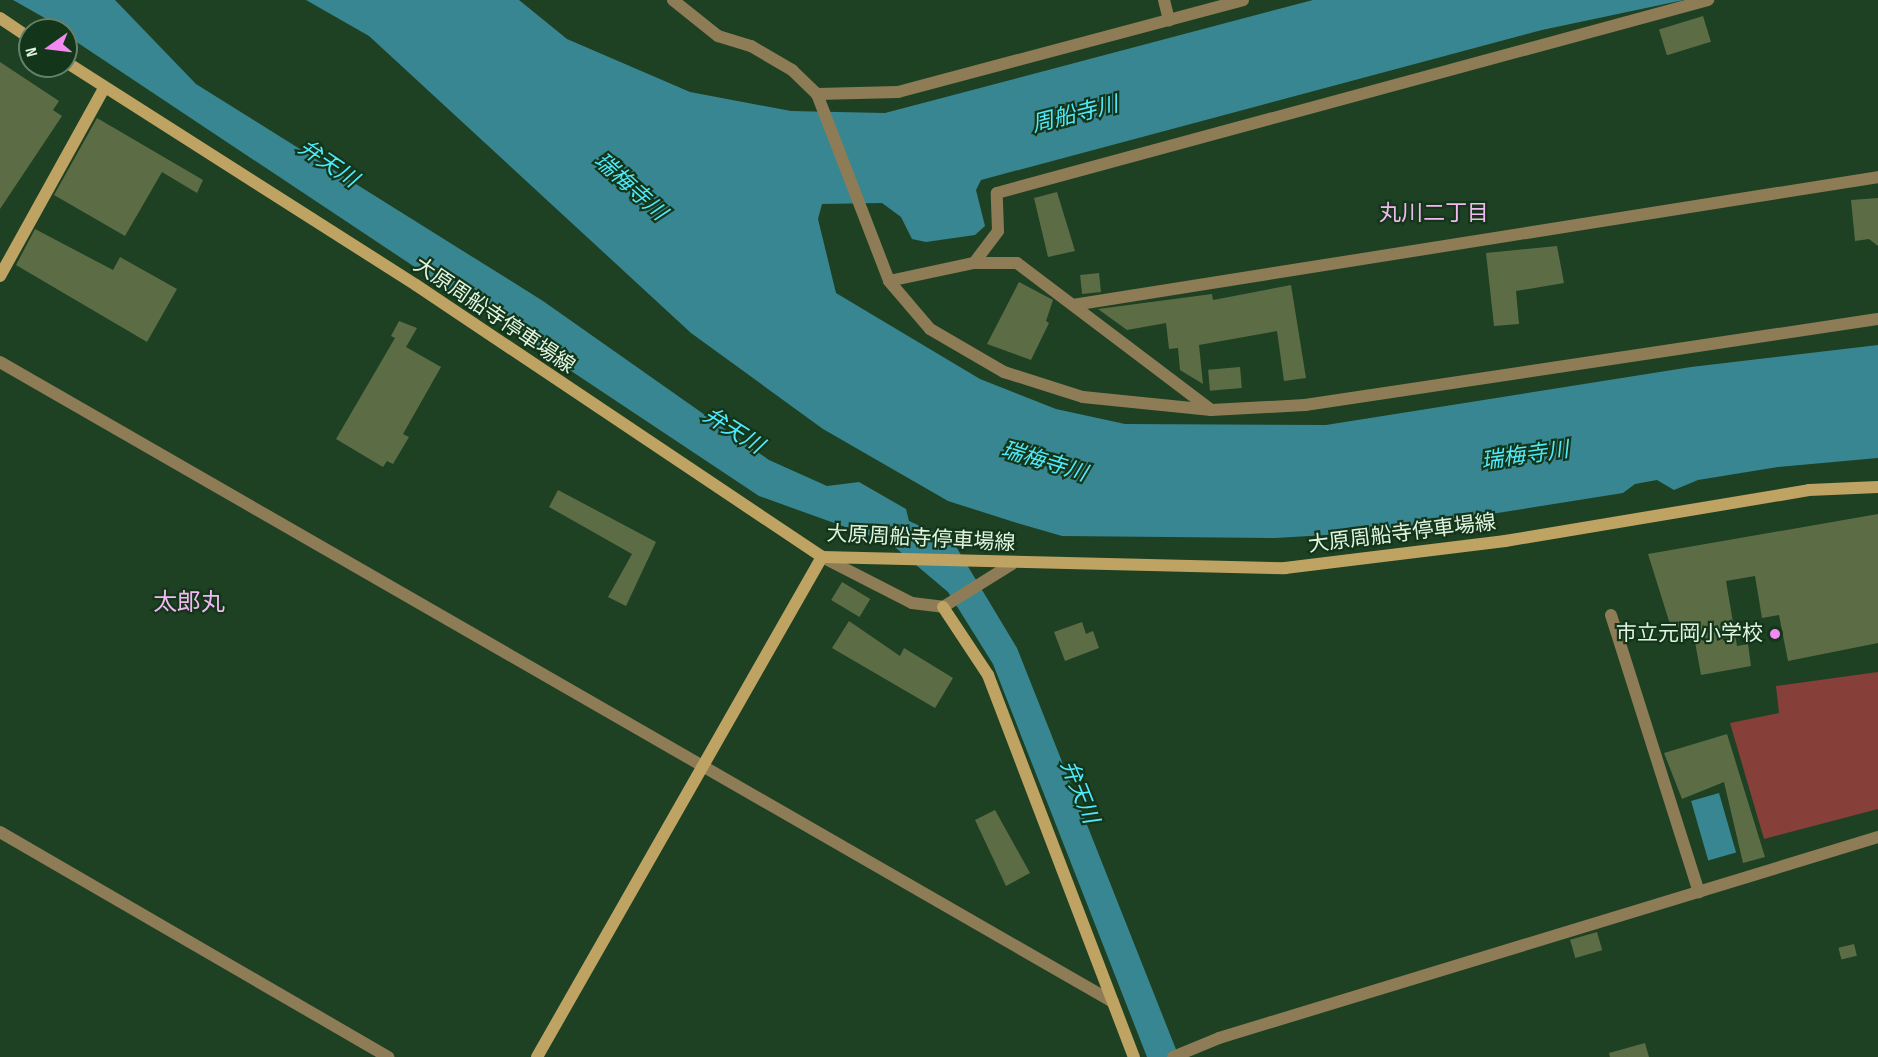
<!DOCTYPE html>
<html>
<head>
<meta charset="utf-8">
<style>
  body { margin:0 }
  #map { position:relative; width:1878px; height:1057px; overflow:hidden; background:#1e4023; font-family:"Sofia Sans Condensed","Noto Sans JP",sans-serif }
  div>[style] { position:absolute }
  .green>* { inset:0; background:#863f39 }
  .water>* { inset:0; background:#378691; transform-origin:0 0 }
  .building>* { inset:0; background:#5c6d45; transform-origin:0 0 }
  .street>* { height:12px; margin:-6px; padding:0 6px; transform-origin:6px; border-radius:6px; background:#8d7c56 }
  .secondary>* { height:12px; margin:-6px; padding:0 6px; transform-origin:6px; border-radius:6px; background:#bea363 }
  .dots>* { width:16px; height:16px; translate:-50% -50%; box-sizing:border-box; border:3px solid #133519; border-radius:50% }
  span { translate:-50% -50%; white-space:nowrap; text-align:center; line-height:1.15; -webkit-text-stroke:4.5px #133519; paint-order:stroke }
  .street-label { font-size:21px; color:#e1f4e2 }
  .poi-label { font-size:21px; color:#e1f4e2 }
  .right { translate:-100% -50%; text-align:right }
  .water-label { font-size:22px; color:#50e9fc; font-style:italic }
  .neighbourhood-label { font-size:22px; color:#f2b8f1 }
  .quarter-label { font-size:24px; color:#f2b8f1 }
  .north { position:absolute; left:18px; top:18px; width:60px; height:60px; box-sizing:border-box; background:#133519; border:2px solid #658169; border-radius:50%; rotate:256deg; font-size:16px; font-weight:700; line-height:24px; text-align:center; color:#e1f4e2 }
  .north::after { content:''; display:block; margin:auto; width:21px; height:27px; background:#f28af2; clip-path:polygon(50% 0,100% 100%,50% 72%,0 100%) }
</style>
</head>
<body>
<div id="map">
  <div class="green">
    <i style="clip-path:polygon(1878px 672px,1878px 809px,1764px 839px,1730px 723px,1779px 713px,1776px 686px)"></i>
  </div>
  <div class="water">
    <i style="clip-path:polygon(13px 0,115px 0,196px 84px,543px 301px,769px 460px,827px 486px,859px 482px,906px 509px,909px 521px,952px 540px,1017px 648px,1179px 1057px,1147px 1057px,993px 664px,948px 592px,890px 543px,759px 496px,66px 35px,66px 30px)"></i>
    <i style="clip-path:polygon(306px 0,519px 0,567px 39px,690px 92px,791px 111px,885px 113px,1313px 0,1684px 0,1542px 30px,981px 180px,976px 190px,985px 226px,975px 235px,926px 242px,912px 239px,901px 217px,882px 203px,822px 204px,818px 219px,836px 293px,980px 379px,1056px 409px,1125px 424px,1326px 425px,1691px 367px,1878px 345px,1878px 458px,1778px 467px,1698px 480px,1674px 490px,1657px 480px,1635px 484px,1623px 493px,1378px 532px,1275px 538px,1062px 536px,1017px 523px,948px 501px,823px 429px,691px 333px,369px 36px)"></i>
    <i style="left:1719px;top:793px;width:62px;height:29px;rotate:74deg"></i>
  </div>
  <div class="building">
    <i style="left:1703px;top:16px;width:27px;height:46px;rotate:73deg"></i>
    <i style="clip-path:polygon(0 62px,59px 101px,53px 110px,62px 116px,0 209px)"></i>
    <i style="clip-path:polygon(97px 118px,203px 180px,197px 193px,162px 172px,125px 236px,54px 195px)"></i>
    <i style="clip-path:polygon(1057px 192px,1075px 251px,1048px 257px,1034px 198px)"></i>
    <i style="clip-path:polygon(1878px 198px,1878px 246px,1869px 239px,1855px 241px,1851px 200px)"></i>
    <i style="clip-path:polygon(35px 229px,113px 270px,120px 257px,177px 289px,147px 342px,16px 265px)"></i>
    <i style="clip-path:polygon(1557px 246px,1564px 283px,1516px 291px,1519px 324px,1494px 326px,1486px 253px)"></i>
    <i style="left:1099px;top:273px;width:19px;height:19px;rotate:84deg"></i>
    <i style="clip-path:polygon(1019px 282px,1053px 300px,1046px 321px,1049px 323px,1031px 360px,987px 344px)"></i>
    <i style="clip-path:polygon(1291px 285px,1306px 378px,1284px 381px,1277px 331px,1199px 345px,1203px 384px,1180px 370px,1178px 348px,1169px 349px,1166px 323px,1127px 330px,1098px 309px,1212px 294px,1213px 300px)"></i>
    <i style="clip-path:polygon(399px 321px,417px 328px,406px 347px,441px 367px,403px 434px,409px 437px,393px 464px,387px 461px,383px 467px,336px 439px,395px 338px,391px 336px)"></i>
    <i style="left:1240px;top:367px;width:21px;height:32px;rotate:85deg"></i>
    <i style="clip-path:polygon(558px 490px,656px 542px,626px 606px,608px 597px,632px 554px,549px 507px)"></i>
    <i style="clip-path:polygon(1878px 514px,1878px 643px,1788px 661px,1779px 615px,1762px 618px,1755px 576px,1726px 581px,1737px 646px,1748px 644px,1751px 666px,1701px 675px,1693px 631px,1674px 637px,1648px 554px)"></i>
    <i style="left:842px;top:582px;width:33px;height:21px;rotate:31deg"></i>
    <i style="clip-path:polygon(849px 621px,900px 656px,904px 648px,953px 678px,935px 708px,832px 648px)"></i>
    <i style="clip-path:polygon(1082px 622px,1086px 634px,1093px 631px,1099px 648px,1065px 661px,1054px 632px)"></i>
    <i style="clip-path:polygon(1727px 734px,1765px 857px,1743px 863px,1724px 782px,1682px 799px,1664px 753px)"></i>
    <i style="clip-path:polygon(995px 810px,1030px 873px,1006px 886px,975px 820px)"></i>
    <i style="left:1597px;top:932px;width:19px;height:28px;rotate:74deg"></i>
    <i style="left:1854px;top:944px;width:12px;height:16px;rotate:76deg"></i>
    <i style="clip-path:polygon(1645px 1043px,1649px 1057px,1610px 1057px,1609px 1053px)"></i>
  </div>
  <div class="street">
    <i style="left:673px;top:0;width:58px;rotate:38.7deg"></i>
    <i style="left:718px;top:36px;width:34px;rotate:17deg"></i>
    <i style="left:751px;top:46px;width:48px;rotate:30.3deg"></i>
    <i style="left:792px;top:70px;width:35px;rotate:44deg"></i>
    <i style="left:817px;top:94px;width:200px;rotate:68.9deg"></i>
    <i style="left:889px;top:281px;width:63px;rotate:49.5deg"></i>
    <i style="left:930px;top:329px;width:86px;rotate:30.2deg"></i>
    <i style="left:1004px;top:372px;width:83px;rotate:17.6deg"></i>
    <i style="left:1083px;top:397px;width:129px;rotate:5.8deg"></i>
    <i style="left:1211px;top:410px;width:94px;rotate:-3deg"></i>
    <i style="left:1305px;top:405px;width:579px;rotate:-8.54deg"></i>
    <i style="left:1164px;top:0;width:21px;rotate:76deg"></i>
    <i style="left:817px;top:94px;width:81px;rotate:-1.4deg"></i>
    <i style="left:898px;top:92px;width:357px;rotate:-14.9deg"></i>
    <i style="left:974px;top:263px;width:40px;rotate:-53deg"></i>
    <i style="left:998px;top:231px;width:38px;rotate:-92deg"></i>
    <i style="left:997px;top:193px;width:737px;rotate:-15.19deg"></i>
    <i style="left:889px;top:281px;width:87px;rotate:-12deg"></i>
    <i style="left:974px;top:263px;width:43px"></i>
    <i style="left:1017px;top:263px;width:242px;rotate:37.1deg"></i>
    <i style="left:1073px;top:305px;width:815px;rotate:-9.03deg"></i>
    <i style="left:0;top:362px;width:1284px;rotate:29.9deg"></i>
    <i style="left:822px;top:557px;width:101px;rotate:27.1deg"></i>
    <i style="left:912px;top:603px;width:31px;rotate:7deg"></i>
    <i style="left:943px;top:607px;width:81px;rotate:-31.9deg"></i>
    <i style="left:1611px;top:615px;width:291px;rotate:72.4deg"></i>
    <i style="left:0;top:832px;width:449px;rotate:30.1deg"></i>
    <i style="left:1173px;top:1057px;width:50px;rotate:-22.4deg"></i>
    <i style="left:1219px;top:1038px;width:689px;rotate:-16.96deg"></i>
  </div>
  <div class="secondary">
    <i style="left:0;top:18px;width:36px;rotate:34deg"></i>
    <i style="left:66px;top:62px;width:415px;rotate:32.5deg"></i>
    <i style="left:416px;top:285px;width:489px;rotate:33.8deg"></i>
    <i style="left:822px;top:557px;width:463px;rotate:1.4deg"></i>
    <i style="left:1285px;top:568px;width:222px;rotate:-7deg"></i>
    <i style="left:1505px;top:541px;width:308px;rotate:-9.5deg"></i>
    <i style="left:1809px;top:490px;width:69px;rotate:-2.5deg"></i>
    <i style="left:0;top:276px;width:215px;rotate:-61deg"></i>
    <i style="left:943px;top:607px;width:82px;rotate:56.5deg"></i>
    <i style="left:988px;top:675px;width:409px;rotate:69.1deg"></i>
    <i style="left:537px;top:1057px;width:576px;rotate:-60.32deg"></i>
  </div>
  <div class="dots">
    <i style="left:1775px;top:634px;background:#f28af2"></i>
  </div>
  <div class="street-label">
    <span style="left:494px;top:316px;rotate:34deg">大原周船寺停車場線</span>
    <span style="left:1402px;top:534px;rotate:-7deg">大原周船寺停車場線</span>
    <span style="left:921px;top:539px;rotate:3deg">大原周船寺停車場線</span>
  </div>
  <div class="poi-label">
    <span class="right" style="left:1763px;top:634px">市立元岡小学校</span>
  </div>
  <div class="water-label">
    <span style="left:1075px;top:115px;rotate:-14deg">周船寺川</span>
    <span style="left:328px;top:164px;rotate:34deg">弁天川</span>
    <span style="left:630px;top:187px;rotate:42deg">瑞梅寺川</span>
    <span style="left:733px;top:431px;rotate:32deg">弁天川</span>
    <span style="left:1525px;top:456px;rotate:-8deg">瑞梅寺川</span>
    <span style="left:1044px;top:462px;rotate:17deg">瑞梅寺川</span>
    <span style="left:1079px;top:792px;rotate:68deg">弁天川</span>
  </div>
  <div class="neighbourhood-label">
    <span style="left:1434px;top:214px">丸川二丁目</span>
  </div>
  <div class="quarter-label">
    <span style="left:189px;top:603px">太郎丸</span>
  </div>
  <div class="north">N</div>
</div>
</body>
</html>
